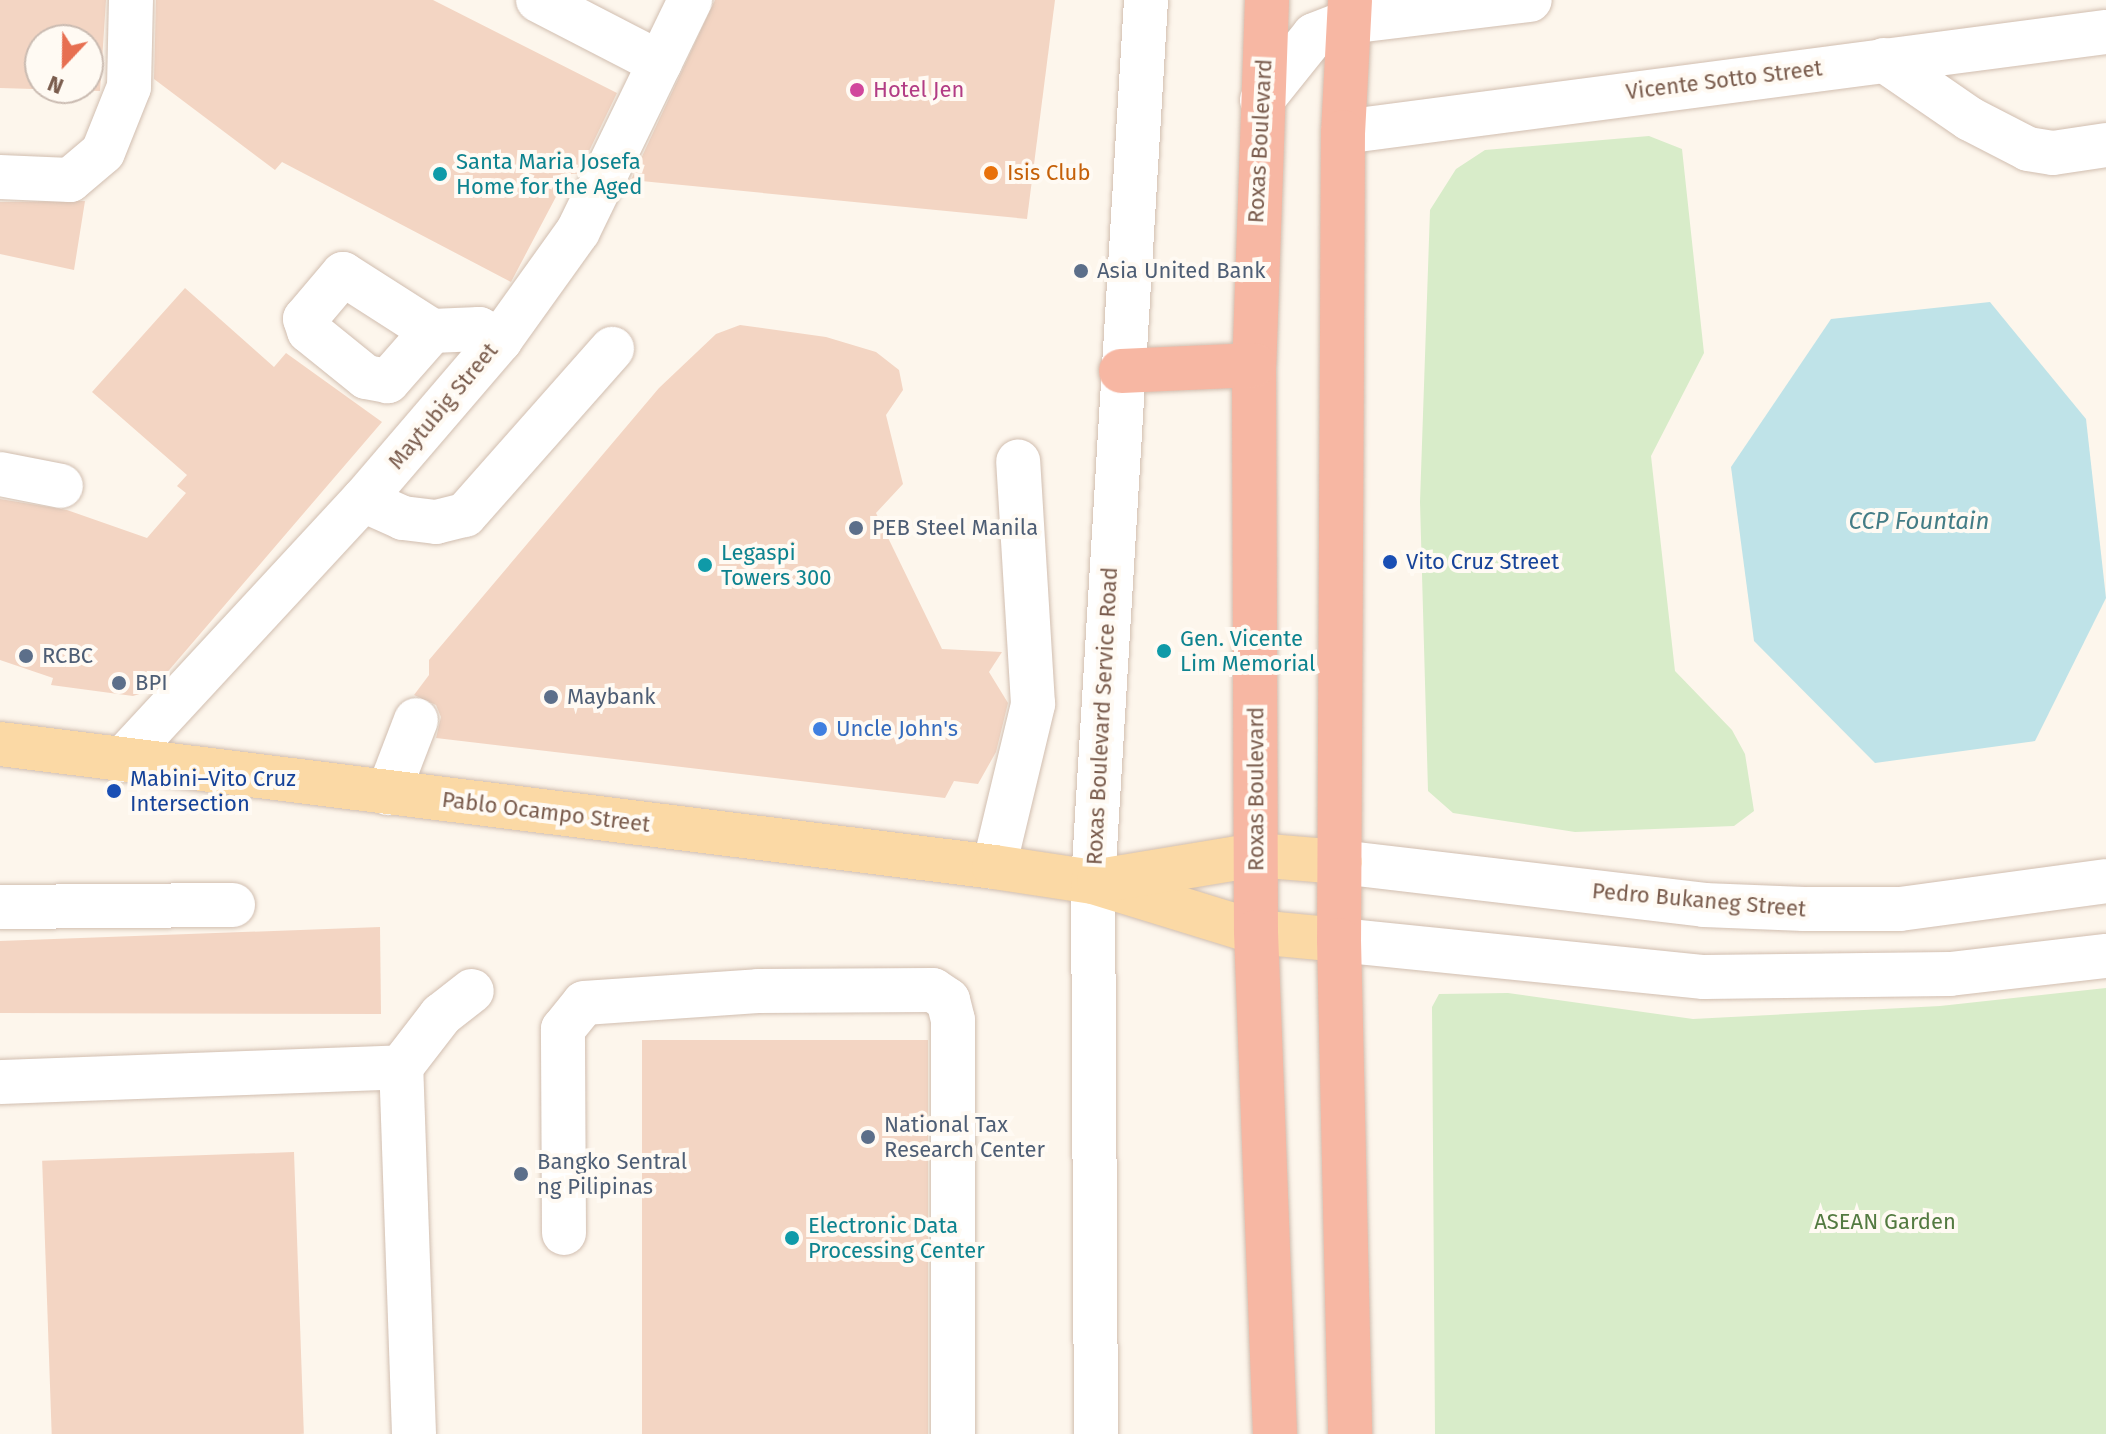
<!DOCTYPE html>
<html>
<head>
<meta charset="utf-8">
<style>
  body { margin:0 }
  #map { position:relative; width:2106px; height:1434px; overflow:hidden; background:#fdf6ec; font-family:"Fira Sans",sans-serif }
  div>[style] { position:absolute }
  .green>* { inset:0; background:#d8ecc9 }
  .water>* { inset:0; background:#bfe3e8 }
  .building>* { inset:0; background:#f3d5c3; transform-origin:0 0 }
  .roads { filter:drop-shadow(0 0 2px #d1beb0) drop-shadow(0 0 2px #d1beb0) }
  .minor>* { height:44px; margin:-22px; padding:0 22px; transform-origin:22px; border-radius:22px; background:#fff }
  .major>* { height:44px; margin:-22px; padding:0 22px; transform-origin:22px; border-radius:22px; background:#fbd9a5 }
  .highway>* { height:44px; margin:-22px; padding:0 22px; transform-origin:22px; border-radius:22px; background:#f7b7a3 }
  .dots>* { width:22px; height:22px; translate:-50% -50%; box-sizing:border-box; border:4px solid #fffaf3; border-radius:50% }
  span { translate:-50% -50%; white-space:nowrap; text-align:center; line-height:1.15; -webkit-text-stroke:8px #fffaf3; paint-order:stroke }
  .street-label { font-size:22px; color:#7a5c4d }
  .hotel-label { font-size:22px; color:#b23c85 }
  .left { translate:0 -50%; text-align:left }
  .culture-label { font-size:22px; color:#0d838f }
  .food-label { font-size:22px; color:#c56008 }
  .service-label { font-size:22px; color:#4e5e75 }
  .transit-label { font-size:22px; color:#164399 }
  .shop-label { font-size:22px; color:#366cbe }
  .park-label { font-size:22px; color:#537a41 }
  .water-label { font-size:24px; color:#437c86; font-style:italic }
  .north { position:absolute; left:24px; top:24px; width:80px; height:80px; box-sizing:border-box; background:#fffaf3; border:2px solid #cabbb1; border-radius:50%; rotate:202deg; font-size:22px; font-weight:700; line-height:32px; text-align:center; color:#7a5c4d }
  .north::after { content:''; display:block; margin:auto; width:28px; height:36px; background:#e76f51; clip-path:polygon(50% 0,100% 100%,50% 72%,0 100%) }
</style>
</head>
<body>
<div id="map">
  <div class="green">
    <i style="clip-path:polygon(1649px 136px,1682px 149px,1704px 353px,1651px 456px,1675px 671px,1732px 730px,1745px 754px,1754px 811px,1734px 826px,1575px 832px,1453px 813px,1428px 791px,1420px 502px,1430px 210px,1456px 169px,1485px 150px)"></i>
    <i style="clip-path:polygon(2106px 988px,2106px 1434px,1435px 1434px,1432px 1007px,1439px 994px,1508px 993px,1693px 1019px,1940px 1006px)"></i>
  </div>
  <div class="water">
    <i style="clip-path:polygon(1990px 302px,2086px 419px,2106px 598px,2035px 741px,1875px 763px,1754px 641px,1731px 467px,1831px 319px)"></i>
  </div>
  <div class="building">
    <i style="clip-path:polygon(evenodd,0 0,106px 0,100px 91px,0 88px,0 0,40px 40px,88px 40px,88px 88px,40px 88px,40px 40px)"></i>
    <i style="clip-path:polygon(156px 0,433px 0,617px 93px,578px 174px,568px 174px,511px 282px,282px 162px,275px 170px,154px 79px)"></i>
    <i style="clip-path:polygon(715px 0,1055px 0,1027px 219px,631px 180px)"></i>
    <i style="clip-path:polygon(85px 201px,74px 270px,0 254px,0 202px)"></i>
    <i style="clip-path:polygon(185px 288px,274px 367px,286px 353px,382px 422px,152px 690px,133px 696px,51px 685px,53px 678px,0 660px,0 499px,67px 510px,147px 538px,186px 493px,177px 486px,187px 475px,92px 392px)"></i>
    <i style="clip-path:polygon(740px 325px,826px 337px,876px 352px,899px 370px,903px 390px,886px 415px,903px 484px,876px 513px,942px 649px,1002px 652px,989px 672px,1008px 703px,996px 752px,978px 784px,954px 781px,945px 798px,436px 738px,441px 717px,436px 705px,414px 695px,429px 675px,429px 660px,659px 388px,716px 334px)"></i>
    <i style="clip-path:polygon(380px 927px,381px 1014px,0 1013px,0 941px)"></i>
    <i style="left:928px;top:1040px;width:394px;height:286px;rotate:90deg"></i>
    <i style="left:294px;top:1152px;width:282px;height:252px;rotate:88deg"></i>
  </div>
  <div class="roads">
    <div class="minor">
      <i style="left:538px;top:0;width:137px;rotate:27.3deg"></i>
      <i style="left:1884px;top:60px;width:104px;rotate:34.5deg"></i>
      <i style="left:1970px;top:119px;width:65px;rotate:27.3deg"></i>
      <i style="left:2028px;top:149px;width:25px;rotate:9deg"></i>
      <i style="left:2053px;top:153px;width:54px;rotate:-8.6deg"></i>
      <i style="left:1262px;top:100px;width:83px;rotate:-51.3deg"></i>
      <i style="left:1314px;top:35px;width:36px;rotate:-21deg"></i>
      <i style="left:1348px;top:22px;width:183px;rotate:-6.9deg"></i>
      <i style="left:1343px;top:132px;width:770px;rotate:-7.47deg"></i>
      <i style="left:0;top:177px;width:70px;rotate:2.5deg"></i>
      <i style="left:70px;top:180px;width:43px;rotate:-40.3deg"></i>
      <i style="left:103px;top:152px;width:70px;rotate:-68.2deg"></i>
      <i style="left:129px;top:87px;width:87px;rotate:-88.7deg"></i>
      <i style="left:432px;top:331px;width:67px;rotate:131.3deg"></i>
      <i style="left:388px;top:381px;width:22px;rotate:-170deg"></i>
      <i style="left:366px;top:377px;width:73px;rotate:-141.1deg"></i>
      <i style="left:309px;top:331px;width:13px;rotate:-108deg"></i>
      <i style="left:305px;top:319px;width:59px;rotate:-49.8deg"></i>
      <i style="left:343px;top:274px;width:106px;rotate:32.6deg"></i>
      <i style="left:432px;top:331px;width:47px;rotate:-2.4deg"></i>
      <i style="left:479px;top:329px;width:24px;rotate:28deg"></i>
      <i style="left:0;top:474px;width:62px;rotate:11.1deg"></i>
      <i style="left:363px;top:500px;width:44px;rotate:24.2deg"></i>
      <i style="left:403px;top:518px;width:33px;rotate:7deg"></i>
      <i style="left:436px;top:522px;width:30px;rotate:-14deg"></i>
      <i style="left:465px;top:515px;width:222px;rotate:-48.5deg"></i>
      <i style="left:122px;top:760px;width:355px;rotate:-47.2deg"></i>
      <i style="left:363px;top:500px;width:211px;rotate:-49.4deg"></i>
      <i style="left:500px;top:340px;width:134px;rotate:-54.4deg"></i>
      <i style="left:578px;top:231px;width:257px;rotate:-64.1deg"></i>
      <i style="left:388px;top:793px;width:78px;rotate:-69deg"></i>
      <i style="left:1340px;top:862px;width:367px;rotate:6.7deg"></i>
      <i style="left:1704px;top:905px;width:100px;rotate:2.3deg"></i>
      <i style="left:1804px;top:909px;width:96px"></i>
      <i style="left:1900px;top:909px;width:208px;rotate:-7.7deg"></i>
      <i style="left:994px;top:867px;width:168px;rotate:-76.5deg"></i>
      <i style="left:1033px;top:704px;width:243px;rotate:-93.5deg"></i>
      <i style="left:0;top:907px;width:233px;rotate:-0.5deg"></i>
      <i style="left:1339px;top:940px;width:367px;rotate:5.8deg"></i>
      <i style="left:1704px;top:977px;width:246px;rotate:-0.7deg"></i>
      <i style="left:1950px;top:974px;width:157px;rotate:-6.6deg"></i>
      <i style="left:0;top:1082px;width:401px;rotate:-2.1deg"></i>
      <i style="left:564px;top:1233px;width:204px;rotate:-90.3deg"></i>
      <i style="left:563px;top:1029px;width:33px;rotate:-51deg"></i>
      <i style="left:584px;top:1003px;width:174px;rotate:-3.9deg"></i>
      <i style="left:758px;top:991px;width:175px;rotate:-0.3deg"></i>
      <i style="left:933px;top:990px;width:18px;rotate:34deg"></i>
      <i style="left:948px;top:1000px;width:21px;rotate:76deg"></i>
      <i style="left:953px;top:1020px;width:414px;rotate:90deg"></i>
      <i style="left:414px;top:1434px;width:367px;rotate:-92deg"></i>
      <i style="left:401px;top:1067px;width:66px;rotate:-52.4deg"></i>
      <i style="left:441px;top:1015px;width:39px;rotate:-38deg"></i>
      <i style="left:1096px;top:1434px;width:552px;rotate:-90.31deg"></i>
      <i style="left:1093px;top:882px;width:884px;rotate:-86.56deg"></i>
    </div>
    <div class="major">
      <i style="left:0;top:744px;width:1002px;rotate:7.05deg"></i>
      <i style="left:994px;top:867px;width:100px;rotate:8.6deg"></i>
      <i style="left:1093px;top:882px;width:170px;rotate:17.1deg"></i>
      <i style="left:1256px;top:932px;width:83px;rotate:5.5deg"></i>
      <i style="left:1099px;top:881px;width:159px;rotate:-9.4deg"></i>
      <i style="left:1256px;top:855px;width:84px;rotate:4.8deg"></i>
    </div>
    <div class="highway">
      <i style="left:1267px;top:0;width:365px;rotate:92deg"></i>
      <i style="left:1254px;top:365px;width:567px;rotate:89.8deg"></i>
      <i style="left:1256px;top:932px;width:502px;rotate:87.83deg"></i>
      <i style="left:1350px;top:0;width:132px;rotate:93deg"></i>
      <i style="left:1343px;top:132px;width:808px;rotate:90.28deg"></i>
      <i style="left:1339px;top:940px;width:494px;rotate:88.7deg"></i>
      <i style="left:1121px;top:371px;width:133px;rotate:-2.6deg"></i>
    </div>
  </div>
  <div class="dots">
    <i style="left:857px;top:90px;background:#d1479c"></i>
    <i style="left:991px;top:173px;background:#e8710a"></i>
    <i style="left:440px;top:174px;background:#0f9aa8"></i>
    <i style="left:1081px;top:271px;background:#5c6f8a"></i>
    <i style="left:856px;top:528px;background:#5c6f8a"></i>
    <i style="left:1390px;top:562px;background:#1a4fb4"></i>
    <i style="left:705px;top:565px;background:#0f9aa8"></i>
    <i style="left:1164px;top:651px;background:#0f9aa8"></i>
    <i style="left:26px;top:656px;background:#5c6f8a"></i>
    <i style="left:119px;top:683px;background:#5c6f8a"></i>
    <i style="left:551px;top:697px;background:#5c6f8a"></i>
    <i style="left:820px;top:729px;background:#3f7fe0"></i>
    <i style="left:114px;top:791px;background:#1a4fb4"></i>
    <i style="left:868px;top:1137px;background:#5c6f8a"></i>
    <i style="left:521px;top:1174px;background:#5c6f8a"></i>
    <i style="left:792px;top:1238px;background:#0f9aa8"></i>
  </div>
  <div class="street-label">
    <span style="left:1724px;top:80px;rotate:-7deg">Vicente Sotto Street</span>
    <span style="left:1260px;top:141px;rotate:-87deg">Roxas Boulevard</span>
    <span style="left:443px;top:406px;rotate:-50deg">Maytubig Street</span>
    <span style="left:1102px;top:716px;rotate:-87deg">Roxas Boulevard Service Road</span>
    <span style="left:1256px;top:789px;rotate:-90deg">Roxas Boulevard</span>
    <span style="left:546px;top:812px;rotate:7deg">Pablo Ocampo Street</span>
    <span style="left:1699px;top:900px;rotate:5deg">Pedro Bukaneg Street</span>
  </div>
  <div class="hotel-label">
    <span class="left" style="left:873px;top:90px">Hotel Jen</span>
  </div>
  <div class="culture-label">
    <span class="left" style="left:456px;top:174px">Santa Maria Josefa<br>Home for the Aged</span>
    <span class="left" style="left:721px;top:565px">Legaspi<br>Towers 300</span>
    <span class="left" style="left:1180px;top:651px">Gen. Vicente<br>Lim Memorial</span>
    <span class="left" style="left:808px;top:1238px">Electronic Data<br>Processing Center</span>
  </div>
  <div class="food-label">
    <span class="left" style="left:1007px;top:173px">Isis Club</span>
  </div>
  <div class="service-label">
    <span class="left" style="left:1097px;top:271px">Asia United Bank</span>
    <span class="left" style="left:872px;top:528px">PEB Steel Manila</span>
    <span class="left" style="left:42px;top:656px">RCBC</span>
    <span class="left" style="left:135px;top:683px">BPI</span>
    <span class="left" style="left:567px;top:697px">Maybank</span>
    <span class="left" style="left:884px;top:1137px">National Tax<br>Research Center</span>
    <span class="left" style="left:537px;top:1174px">Bangko Sentral<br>ng Pilipinas</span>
  </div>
  <div class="transit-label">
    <span class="left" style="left:1406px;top:562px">Vito Cruz Street</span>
    <span class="left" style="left:130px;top:791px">Mabini–Vito Cruz<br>Intersection</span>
  </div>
  <div class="shop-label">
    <span class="left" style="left:836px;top:729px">Uncle John's</span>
  </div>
  <div class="park-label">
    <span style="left:1885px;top:1222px">ASEAN Garden</span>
  </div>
  <div class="water-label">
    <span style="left:1919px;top:522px">CCP Fountain</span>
  </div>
  <div class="north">N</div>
</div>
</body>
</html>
